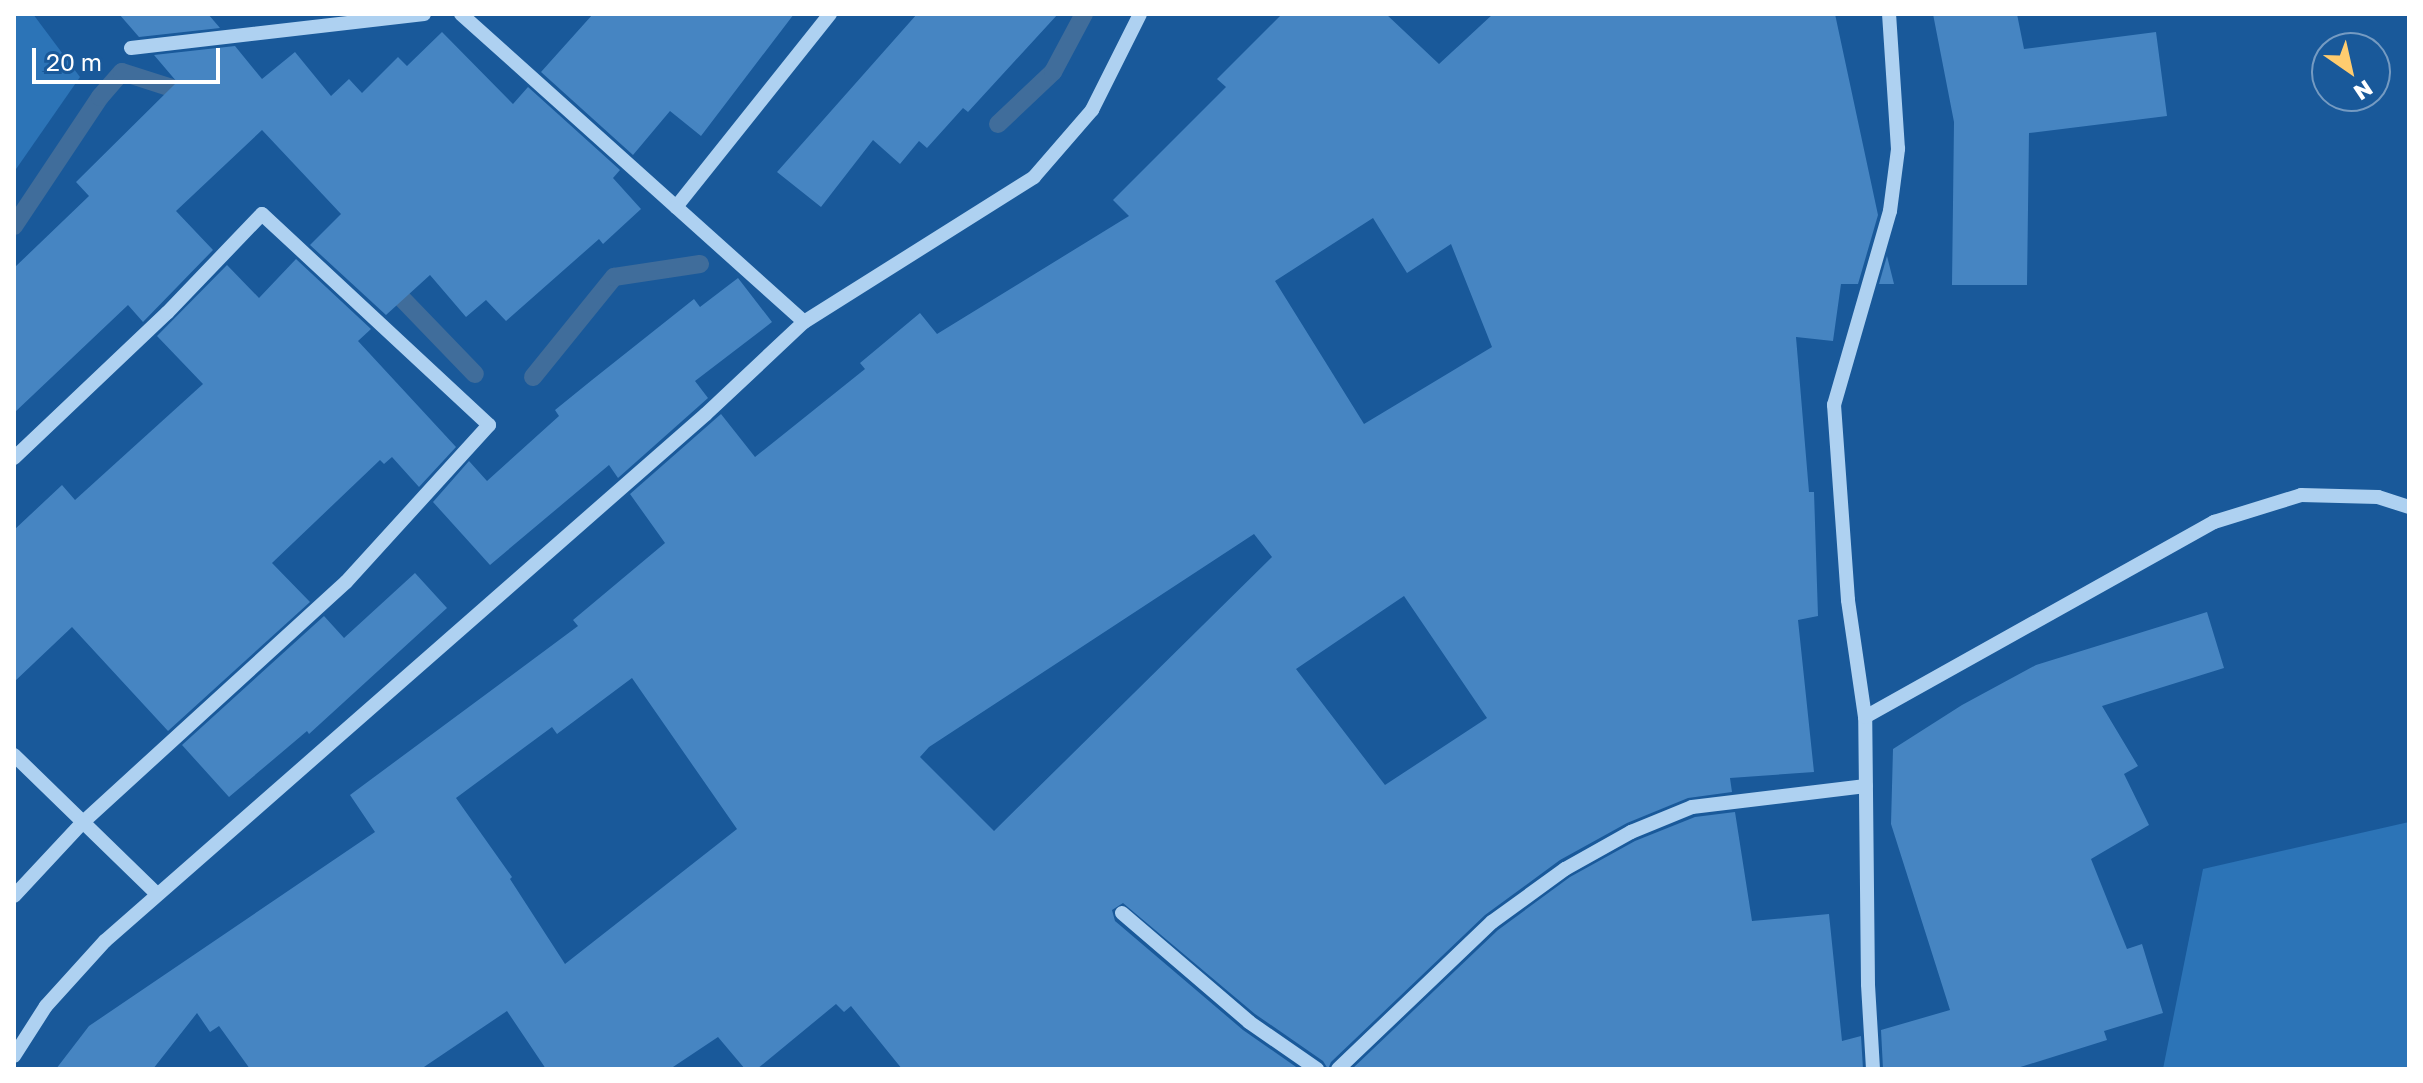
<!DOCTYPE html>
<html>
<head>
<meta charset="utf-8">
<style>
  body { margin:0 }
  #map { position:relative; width:2423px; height:1083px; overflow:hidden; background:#19599a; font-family:"Golos Text",sans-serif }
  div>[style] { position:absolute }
  .green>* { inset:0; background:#2c74b7 }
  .stream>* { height:18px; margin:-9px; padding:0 9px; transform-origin:9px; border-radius:9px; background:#406d9b }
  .building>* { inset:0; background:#4685c2 }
  .minor>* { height:14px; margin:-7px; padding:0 7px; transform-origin:7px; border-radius:7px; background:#aed1f1 }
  span { translate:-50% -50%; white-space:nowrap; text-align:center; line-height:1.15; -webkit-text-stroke:6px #19599a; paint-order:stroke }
  .frame { position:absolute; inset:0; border:16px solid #fff; pointer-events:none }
  .north { position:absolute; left:2311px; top:32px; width:80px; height:80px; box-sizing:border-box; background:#19599a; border:2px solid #759bc2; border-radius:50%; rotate:146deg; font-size:22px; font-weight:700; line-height:32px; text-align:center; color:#fff }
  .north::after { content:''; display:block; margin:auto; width:28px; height:36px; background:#ffcc6f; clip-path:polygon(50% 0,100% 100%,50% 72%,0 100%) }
  .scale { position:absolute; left:32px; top:48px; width:188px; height:36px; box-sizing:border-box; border:4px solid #fff; border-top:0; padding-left:10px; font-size:24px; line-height:28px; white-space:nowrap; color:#fff; -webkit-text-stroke:6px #19599a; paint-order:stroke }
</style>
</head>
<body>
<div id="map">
  <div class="green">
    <i style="clip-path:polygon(14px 14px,33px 14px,80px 77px,14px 172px)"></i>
    <i style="clip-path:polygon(2409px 822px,2409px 1069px,2163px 1069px,2203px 869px)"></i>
  </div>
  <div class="stream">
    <i style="left:998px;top:124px;width:76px;rotate:-43.4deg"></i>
    <i style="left:1053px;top:72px;width:66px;rotate:-61.9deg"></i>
    <i style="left:14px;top:226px;width:155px;rotate:-56.3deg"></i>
    <i style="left:100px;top:97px;width:33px;rotate:-49deg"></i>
    <i style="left:122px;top:72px;width:56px;rotate:17.8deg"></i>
    <i style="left:175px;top:89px;width:20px;rotate:41deg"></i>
    <i style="left:388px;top:284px;width:125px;rotate:46deg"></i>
    <i style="left:533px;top:377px;width:129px;rotate:-51deg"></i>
    <i style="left:614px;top:277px;width:87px;rotate:-8.6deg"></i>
  </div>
  <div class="building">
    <i style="clip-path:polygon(119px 14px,208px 14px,220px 28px,139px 37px)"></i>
    <i style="clip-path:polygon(593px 14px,794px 14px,701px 136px,670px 111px,633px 155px,541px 72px)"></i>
    <i style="clip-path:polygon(917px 14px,1058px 14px,968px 112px,963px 108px,927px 148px,919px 141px,900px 164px,873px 140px,821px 207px,777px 172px)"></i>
    <i style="clip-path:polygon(evenodd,1282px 14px,1386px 14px,1439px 64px,1493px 14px,1835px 14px,1878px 215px,1858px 284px,1841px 284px,1833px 341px,1796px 337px,1809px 492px,1814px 492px,1818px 616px,1798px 620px,1814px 772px,1730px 778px,1732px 792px,1688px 798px,1627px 823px,1560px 860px,1485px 915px,1331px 1062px,1328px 1069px,1323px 1061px,1255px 1014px,1123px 903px,1112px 910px,1115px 921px,1243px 1030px,1299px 1069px,902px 1069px,851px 1006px,844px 1012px,836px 1004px,757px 1069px,745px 1069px,718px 1037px,670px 1069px,546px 1069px,507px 1011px,421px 1069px,250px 1069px,219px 1026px,210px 1032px,197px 1013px,153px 1069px,56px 1069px,89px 1026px,375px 832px,350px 795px,578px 626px,573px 620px,665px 543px,630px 494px,721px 414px,755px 457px,865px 369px,860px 363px,920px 313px,937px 334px,1129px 216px,1113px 200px,1226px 87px,1217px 79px,1282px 14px,1373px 218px,1407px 273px,1451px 244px,1492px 347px,1364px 424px,1275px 281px,1373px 218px,1282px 14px,1254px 534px,1272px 557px,994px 831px,920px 757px,929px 747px,1254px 534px,1282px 14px,1404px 596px,1487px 718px,1385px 785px,1296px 669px,1404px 596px,1282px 14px,632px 678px,737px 829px,565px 964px,510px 879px,512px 877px,456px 798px,552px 727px,557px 734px,632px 678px)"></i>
    <i style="clip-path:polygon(1933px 14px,2017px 14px,2024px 49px,2156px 32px,2167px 116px,2029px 133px,2027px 285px,1952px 285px,1954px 122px)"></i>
    <i style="clip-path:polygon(442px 32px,513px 104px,528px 87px,620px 170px,613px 178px,641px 209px,603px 244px,599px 239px,506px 321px,486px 300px,466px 317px,430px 275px,386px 315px,310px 245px,341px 214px,262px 130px,176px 211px,213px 250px,143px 322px,128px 305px,14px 413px,14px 268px,89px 196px,76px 182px,177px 82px,154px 55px,235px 46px,262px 79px,295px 52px,331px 96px,349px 79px,362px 93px,398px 57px,407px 66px)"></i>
    <i style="clip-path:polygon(1887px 256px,1894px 284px,1879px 284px)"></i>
    <i style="clip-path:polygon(296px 259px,371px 329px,358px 341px,456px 447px,419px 487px,392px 457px,384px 464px,380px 460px,272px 563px,310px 602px,168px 731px,72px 627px,14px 682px,14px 530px,62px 485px,75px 500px,203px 384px,157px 336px,227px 265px,259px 298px)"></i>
    <i style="clip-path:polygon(738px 278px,772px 322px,695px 381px,708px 398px,618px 478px,609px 465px,490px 565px,433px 502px,469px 461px,487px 481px,559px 416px,555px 410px,592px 380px,694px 299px,700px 307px)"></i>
    <i style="clip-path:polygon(415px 573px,447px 608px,309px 734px,307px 731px,229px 797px,182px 745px,324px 616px,344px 638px)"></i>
    <i style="clip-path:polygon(2207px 612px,2224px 668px,2102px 706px,2138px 766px,2124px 774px,2149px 825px,2091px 859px,2127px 949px,2142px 944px,2163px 1013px,2104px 1031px,2107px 1040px,2014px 1069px,1883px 1069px,1881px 1030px,1950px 1010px,1891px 824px,1893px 749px,1962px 705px,2036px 665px)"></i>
    <i style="clip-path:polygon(1735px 812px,1752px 921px,1829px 914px,1842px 1041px,1861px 1036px,1863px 1069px,1352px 1069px,1498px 930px,1570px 877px,1635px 841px,1695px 817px)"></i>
  </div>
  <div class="minor">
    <i style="left:461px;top:14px;width:461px;rotate:41.9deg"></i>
    <i style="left:131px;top:48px;width:295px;rotate:-6.6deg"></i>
    <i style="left:676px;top:207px;width:247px;rotate:-51.4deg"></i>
    <i style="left:14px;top:458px;width:211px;rotate:-43.5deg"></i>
    <i style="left:167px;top:313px;width:137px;rotate:-46.2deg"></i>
    <i style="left:262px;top:214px;width:310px;rotate:42.9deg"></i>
    <i style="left:489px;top:425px;width:212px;rotate:132.3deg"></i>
    <i style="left:346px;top:582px;width:356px;rotate:137.6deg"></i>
    <i style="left:83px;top:822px;width:101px;rotate:133deg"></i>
    <i style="left:1865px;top:717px;width:400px;rotate:-29.2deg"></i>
    <i style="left:2214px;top:522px;width:91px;rotate:-17.2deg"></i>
    <i style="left:2301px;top:495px;width:77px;rotate:1.5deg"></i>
    <i style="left:2378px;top:497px;width:33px;rotate:18deg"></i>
    <i style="left:14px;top:755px;width:199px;rotate:44.2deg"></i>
    <i style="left:1122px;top:913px;width:167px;rotate:40.6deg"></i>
    <i style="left:1249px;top:1022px;width:83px;rotate:34.7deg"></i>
    <i style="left:14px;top:1056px;width:59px;rotate:-57.4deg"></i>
    <i style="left:46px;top:1006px;width:88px;rotate:-47.8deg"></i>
    <i style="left:105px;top:941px;width:799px;rotate:-41.25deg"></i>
    <i style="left:706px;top:414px;width:134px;rotate:-43.2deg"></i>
    <i style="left:804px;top:322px;width:272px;rotate:-32.2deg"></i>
    <i style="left:1034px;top:177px;width:89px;rotate:-49.1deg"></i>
    <i style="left:1092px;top:110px;width:107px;rotate:-63.4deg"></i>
    <i style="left:1338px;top:1069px;width:213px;rotate:-43.7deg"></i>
    <i style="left:1492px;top:922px;width:90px;rotate:-36deg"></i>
    <i style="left:1565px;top:869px;width:76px;rotate:-29.3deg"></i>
    <i style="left:1631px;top:832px;width:66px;rotate:-22.3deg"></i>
    <i style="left:1692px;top:807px;width:175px;rotate:-6.9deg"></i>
    <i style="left:1873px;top:1069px;width:85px;rotate:-93.4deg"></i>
    <i style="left:1868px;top:984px;width:267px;rotate:-90.6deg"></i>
    <i style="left:1865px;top:717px;width:118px;rotate:-98.3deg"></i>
    <i style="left:1848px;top:600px;width:196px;rotate:-94.1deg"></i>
    <i style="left:1834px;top:405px;width:202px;rotate:-73.9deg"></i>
    <i style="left:1890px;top:211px;width:63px;rotate:-82.6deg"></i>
    <i style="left:1898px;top:149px;width:135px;rotate:-93.8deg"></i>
  </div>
  <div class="frame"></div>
  <div class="north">N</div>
  <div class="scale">20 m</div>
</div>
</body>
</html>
